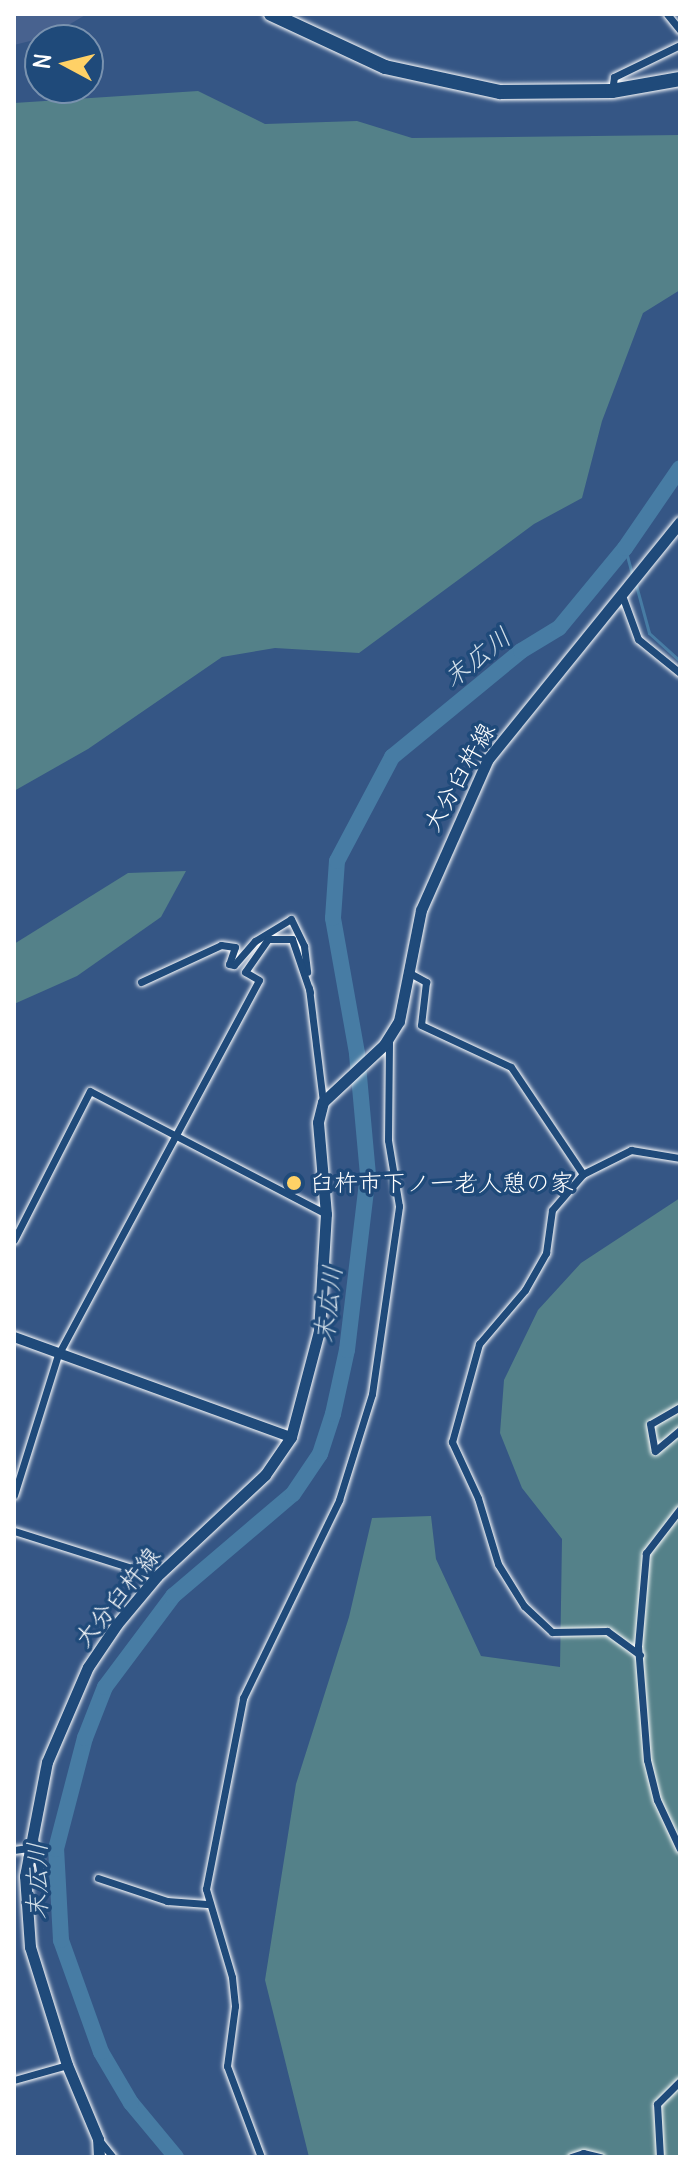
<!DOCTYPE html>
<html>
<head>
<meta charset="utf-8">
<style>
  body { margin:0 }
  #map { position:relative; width:694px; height:2171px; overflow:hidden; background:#355685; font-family:Delius,"Klee One",sans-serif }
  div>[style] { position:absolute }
  .built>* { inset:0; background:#48628f }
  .green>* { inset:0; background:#548189 }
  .stream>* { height:3px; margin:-1.5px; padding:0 1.5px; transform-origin:1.5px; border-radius:1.5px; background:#477ca4 }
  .river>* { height:16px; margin:-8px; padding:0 8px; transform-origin:8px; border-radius:8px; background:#477ca4 }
  .roads { filter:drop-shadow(0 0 2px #fff) drop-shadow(0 0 2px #fff) }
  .street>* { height:7px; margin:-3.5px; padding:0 3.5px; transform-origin:3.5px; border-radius:3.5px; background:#1f4a7a }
  .secondary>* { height:10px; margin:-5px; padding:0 5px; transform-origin:5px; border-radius:5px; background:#1f4a7a }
  .primary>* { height:11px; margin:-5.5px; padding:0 5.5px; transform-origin:5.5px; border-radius:5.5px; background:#1f4a7a }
  .highway>* { height:14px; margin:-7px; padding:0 7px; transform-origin:7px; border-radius:7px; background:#1f4a7a }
  .dots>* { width:22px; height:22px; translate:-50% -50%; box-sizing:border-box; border:4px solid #1f4a7a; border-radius:50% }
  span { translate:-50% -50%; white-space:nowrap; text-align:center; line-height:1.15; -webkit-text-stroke:7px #1f4a7a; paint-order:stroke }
  .street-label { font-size:24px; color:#fff }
  .poi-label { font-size:24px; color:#fff }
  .left { translate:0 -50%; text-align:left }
  .water-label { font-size:26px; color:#d1dee8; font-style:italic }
  .frame { position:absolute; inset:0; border:16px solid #fff; pointer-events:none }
  .north { position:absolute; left:24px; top:24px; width:80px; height:80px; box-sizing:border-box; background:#1f4a7a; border:2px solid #7992af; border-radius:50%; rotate:277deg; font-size:22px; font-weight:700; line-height:32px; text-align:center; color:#fff }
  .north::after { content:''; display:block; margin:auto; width:28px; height:36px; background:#ffd166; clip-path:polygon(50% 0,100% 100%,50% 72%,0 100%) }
</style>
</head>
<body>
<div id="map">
  <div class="built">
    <i style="clip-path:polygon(14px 14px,87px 14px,50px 36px,14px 45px)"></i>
  </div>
  <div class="green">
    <i style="clip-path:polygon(198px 91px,265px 124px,357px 121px,412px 138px,680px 135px,680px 290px,643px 313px,602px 421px,582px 498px,534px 524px,359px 653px,275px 648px,222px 657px,88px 749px,14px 791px,14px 103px)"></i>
    <i style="clip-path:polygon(186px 871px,161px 917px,77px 976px,14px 1004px,14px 944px,128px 873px)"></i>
    <i style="clip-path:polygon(680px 1198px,680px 2157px,309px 2157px,265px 1980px,296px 1784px,349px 1617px,372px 1518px,431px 1516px,436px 1559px,481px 1656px,560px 1667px,562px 1539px,522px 1488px,500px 1433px,504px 1380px,538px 1310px,581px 1263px)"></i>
  </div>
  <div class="stream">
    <i style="left:625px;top:548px;width:27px;rotate:75deg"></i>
    <i style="left:636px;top:585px;width:50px;rotate:74.8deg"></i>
    <i style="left:649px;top:633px;width:42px;rotate:42.1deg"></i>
  </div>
  <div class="river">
    <i style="left:176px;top:2157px;width:70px;rotate:-129.8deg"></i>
    <i style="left:131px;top:2103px;width:59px;rotate:-120.5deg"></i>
    <i style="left:101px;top:2052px;width:119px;rotate:-109.7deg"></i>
    <i style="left:61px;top:1940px;width:91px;rotate:-93.1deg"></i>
    <i style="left:56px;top:1849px;width:115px;rotate:-75.4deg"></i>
    <i style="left:85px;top:1738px;width:55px;rotate:-68.6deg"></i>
    <i style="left:105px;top:1687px;width:114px;rotate:-53.2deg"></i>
    <i style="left:173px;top:1596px;width:157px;rotate:-40.4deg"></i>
    <i style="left:293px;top:1494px;width:48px;rotate:-56deg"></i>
    <i style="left:320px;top:1454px;width:42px;rotate:-72deg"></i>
    <i style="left:333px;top:1414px;width:66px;rotate:-77.7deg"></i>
    <i style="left:347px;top:1350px;width:176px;rotate:-83.2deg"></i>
    <i style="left:368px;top:1175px;width:122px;rotate:-95.2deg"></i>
    <i style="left:357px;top:1053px;width:137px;rotate:-100.1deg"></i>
    <i style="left:333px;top:918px;width:57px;rotate:-86deg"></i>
    <i style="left:337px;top:861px;width:118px;rotate:-62.1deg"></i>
    <i style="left:392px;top:757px;width:167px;rotate:-39.4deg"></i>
    <i style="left:521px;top:651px;width:44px;rotate:-31.2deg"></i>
    <i style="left:559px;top:628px;width:104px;rotate:-50.5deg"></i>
    <i style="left:625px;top:548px;width:97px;rotate:-55.5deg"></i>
  </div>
  <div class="roads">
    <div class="street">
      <i style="left:667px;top:14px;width:21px;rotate:51deg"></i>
      <i style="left:612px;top:91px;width:14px;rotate:-82deg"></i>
      <i style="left:614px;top:77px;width:73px;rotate:-25.9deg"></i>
      <i style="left:623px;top:598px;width:44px;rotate:69.9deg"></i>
      <i style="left:638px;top:639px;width:54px;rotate:39deg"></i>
      <i style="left:408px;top:972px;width:21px;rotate:29deg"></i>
      <i style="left:426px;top:982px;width:43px;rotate:96.6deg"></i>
      <i style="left:421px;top:1025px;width:99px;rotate:25deg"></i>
      <i style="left:511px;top:1067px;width:129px;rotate:56.1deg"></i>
      <i style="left:141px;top:982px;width:88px;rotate:-24.8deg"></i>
      <i style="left:221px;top:945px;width:14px;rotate:8deg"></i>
      <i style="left:235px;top:947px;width:18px;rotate:109deg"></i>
      <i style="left:229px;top:964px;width:5px;rotate:11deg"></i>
      <i style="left:234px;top:965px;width:32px;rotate:-49deg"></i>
      <i style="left:255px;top:941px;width:42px;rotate:-31.4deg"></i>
      <i style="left:291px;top:919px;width:30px;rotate:64deg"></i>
      <i style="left:304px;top:946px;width:26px;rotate:83deg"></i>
      <i style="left:309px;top:988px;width:115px;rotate:83deg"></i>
      <i style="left:14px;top:1240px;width:167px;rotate:-63deg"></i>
      <i style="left:90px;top:1091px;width:266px;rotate:27.5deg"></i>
      <i style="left:680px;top:1407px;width:34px;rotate:150deg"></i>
      <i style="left:650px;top:1424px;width:27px;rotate:80deg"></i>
      <i style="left:655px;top:1451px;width:33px;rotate:-40deg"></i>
      <i style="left:14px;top:1495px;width:147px;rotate:-72.6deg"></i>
      <i style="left:58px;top:1355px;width:425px;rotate:-61.8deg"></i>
      <i style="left:259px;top:980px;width:16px;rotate:-150deg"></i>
      <i style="left:245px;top:972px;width:40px;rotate:-55.1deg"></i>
      <i style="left:268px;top:939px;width:24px"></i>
      <i style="left:292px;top:939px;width:56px;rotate:71.2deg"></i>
      <i style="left:680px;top:1509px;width:56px;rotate:127.7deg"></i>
      <i style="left:646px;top:1553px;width:93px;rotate:94.9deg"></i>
      <i style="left:638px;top:1646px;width:114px;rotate:85.5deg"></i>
      <i style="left:647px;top:1760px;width:41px;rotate:76deg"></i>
      <i style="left:657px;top:1800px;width:54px;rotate:64.9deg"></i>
      <i style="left:14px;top:1531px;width:150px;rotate:17.5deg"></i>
      <i style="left:640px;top:1655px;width:41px;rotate:-144deg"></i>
      <i style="left:607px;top:1631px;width:55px;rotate:179deg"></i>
      <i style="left:552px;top:1632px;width:38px;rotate:-137deg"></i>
      <i style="left:524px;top:1606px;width:49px;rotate:-121.8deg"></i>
      <i style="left:498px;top:1564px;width:69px;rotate:-106.9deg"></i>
      <i style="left:478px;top:1498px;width:62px;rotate:-114.9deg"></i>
      <i style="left:452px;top:1442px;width:102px;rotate:-74.6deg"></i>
      <i style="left:479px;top:1344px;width:71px;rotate:-49.6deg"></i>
      <i style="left:525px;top:1290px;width:43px;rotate:-60.4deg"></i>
      <i style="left:546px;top:1253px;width:43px;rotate:-82.1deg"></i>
      <i style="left:552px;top:1210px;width:48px;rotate:-49.3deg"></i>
      <i style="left:583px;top:1174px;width:54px;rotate:-26.6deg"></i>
      <i style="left:631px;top:1150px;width:50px;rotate:9.3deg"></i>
      <i style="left:34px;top:1839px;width:36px;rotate:79deg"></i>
      <i style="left:14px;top:1850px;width:14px;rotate:-8deg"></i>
      <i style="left:98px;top:1878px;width:73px;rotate:18.4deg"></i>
      <i style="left:167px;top:1901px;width:40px;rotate:4.3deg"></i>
      <i style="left:14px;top:2080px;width:55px;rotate:-15.8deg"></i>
      <i style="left:99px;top:2140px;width:22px;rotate:51deg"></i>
      <i style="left:261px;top:2157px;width:97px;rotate:-110.5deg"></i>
      <i style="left:227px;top:2066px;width:61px;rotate:-82.4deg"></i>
      <i style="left:235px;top:2006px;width:29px;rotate:-96deg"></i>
      <i style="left:232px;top:1977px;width:92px;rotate:-106.5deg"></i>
      <i style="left:206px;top:1889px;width:195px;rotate:-79deg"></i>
      <i style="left:243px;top:1698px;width:220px;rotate:-64.1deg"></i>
      <i style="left:339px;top:1500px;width:111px;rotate:-72.7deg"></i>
      <i style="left:372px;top:1394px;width:190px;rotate:-81.8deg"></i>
      <i style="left:399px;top:1206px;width:67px;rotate:-99.5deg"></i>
      <i style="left:388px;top:1140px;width:99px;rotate:-89.4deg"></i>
      <i style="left:571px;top:2157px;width:13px;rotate:-18deg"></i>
      <i style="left:583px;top:2153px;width:18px;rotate:13deg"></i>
      <i style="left:660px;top:2157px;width:53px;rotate:-93.2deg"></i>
      <i style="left:657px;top:2104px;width:33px;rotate:-45deg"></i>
    </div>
    <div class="secondary">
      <i style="left:14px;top:1337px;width:294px;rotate:19.9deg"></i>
    </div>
    <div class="primary">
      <i style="left:99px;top:2157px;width:18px;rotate:-93deg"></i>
      <i style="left:98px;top:2139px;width:80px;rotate:-112.7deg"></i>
      <i style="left:67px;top:2065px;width:124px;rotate:-107.4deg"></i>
      <i style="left:30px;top:1947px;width:71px;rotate:-94deg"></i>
      <i style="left:25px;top:1876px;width:116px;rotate:-79.1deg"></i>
      <i style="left:47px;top:1762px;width:103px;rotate:-66.7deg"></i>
      <i style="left:88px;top:1667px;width:52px;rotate:-56deg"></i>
      <i style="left:117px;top:1624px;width:62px;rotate:-50.2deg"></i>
      <i style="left:157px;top:1576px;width:148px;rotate:-43.1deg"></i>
      <i style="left:265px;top:1475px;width:46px;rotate:-55.6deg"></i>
      <i style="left:291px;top:1437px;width:110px;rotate:-75.2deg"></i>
      <i style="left:319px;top:1331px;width:117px;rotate:-86.6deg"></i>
      <i style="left:326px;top:1214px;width:92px;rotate:-95deg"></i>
      <i style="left:318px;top:1122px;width:21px;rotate:-76deg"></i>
      <i style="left:323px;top:1102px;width:83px;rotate:-43.1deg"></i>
      <i style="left:384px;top:1045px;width:28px;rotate:-58deg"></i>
      <i style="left:399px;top:1021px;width:113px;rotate:-78.8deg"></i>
      <i style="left:421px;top:910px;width:165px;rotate:-66.1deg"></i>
      <i style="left:488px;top:759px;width:305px;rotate:-51deg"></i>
    </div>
    <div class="highway">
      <i style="left:271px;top:14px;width:126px;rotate:24.9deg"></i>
      <i style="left:385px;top:67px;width:118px;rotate:12.3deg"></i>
      <i style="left:500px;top:92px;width:112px;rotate:-0.5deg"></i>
      <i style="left:612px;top:91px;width:69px;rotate:-10deg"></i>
    </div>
  </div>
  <div class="dots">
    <i style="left:294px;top:1183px;background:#ffd166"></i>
  </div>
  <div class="street-label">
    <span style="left:459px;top:777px;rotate:-61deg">大分臼杵線</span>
    <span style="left:117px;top:1597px;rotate:-51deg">大分臼杵線</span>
  </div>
  <div class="poi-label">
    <span class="left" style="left:310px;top:1183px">臼杵市下ノ一老人憩の家</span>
  </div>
  <div class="water-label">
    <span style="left:477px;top:657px;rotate:-38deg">末広川</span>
    <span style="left:328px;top:1304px;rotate:-83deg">末広川</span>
    <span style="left:37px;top:1881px;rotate:-90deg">末広川</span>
  </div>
  <div class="frame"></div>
  <div class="north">N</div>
</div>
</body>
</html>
